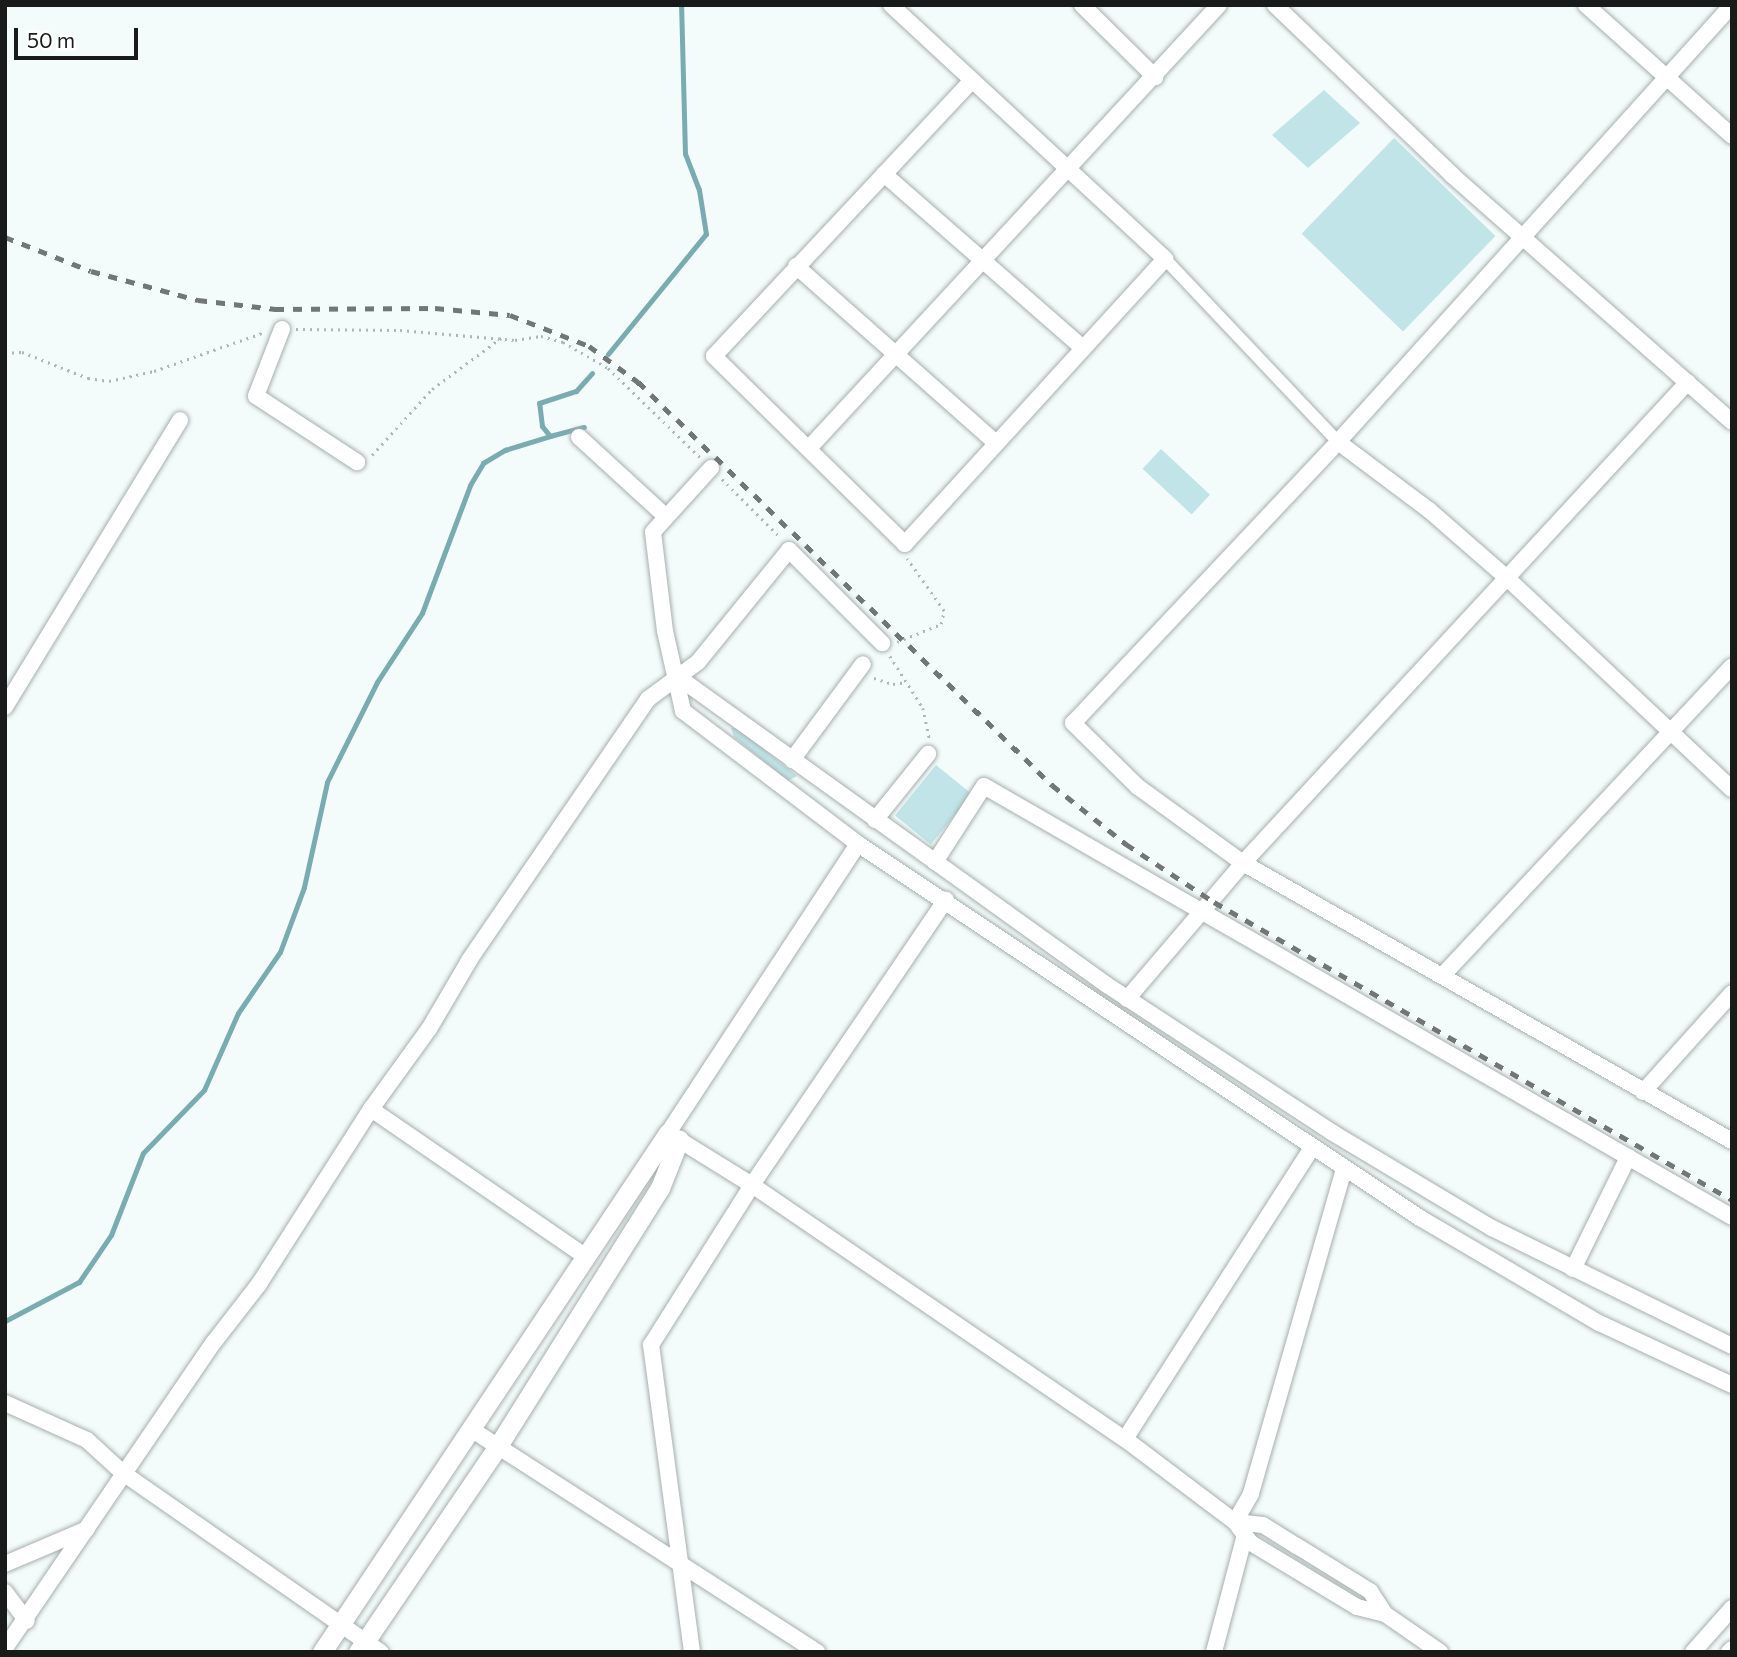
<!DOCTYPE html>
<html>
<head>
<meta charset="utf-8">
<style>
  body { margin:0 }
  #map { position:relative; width:1737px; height:1657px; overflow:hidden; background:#f4fbfb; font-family:Commissioner,sans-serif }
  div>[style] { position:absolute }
  .green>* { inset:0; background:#c0e4e7; transform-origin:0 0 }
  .stream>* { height:5px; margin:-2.5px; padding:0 2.5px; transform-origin:2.5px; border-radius:2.5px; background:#78acb1 }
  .path>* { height:2.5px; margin-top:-1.25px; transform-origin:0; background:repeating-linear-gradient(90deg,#b0b6b6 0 2px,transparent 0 7px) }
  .roads { filter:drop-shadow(0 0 2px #a7aeae) drop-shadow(0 0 2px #a7aeae) }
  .pedestrian>* { height:12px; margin:-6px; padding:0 6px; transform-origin:6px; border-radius:6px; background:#fff }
  .minor>* { height:16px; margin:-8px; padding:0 8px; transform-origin:8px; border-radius:8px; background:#fff }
  .tertiary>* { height:19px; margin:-9.5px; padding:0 9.5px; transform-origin:9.5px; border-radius:9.5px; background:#fff }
  .rail>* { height:5px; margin-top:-2.5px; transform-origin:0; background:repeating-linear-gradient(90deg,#727676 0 9px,transparent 0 18px) }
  span { translate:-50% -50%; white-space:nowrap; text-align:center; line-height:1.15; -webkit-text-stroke:7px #fff; paint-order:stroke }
  .frame { position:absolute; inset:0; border:7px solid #191b1b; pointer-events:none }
  .scale { position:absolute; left:14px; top:28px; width:124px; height:32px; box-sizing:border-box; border:4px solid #191b1b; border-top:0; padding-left:9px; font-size:21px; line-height:24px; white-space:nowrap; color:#191b1b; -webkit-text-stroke:5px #fff; paint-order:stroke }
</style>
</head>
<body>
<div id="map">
  <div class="green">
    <i style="clip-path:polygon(1324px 90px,1360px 123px,1308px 168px,1272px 135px)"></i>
    <i style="left:1394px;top:138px;width:141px;height:133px;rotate:44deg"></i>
    <i style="left:1161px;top:449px;width:67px;height:27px;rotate:43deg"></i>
    <i style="clip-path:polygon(731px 728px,737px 728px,797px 776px,788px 781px,734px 737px)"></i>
    <i style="left:936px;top:765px;width:46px;height:65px;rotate:39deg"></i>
  </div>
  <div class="stream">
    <i style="left:608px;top:354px;width:155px;rotate:-50.8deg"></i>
    <i style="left:706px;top:234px;width:45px;rotate:-99deg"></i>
    <i style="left:699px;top:190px;width:39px;rotate:-111deg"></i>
    <i style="left:685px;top:154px;width:149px;rotate:-91.5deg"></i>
    <i style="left:550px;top:436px;width:35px;rotate:-15deg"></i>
    <i style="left:5px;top:1321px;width:84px;rotate:-27.8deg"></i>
    <i style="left:79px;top:1282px;width:57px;rotate:-55.8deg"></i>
    <i style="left:111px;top:1235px;width:88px;rotate:-68.7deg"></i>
    <i style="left:143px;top:1153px;width:88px;rotate:-45.9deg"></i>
    <i style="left:204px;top:1090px;width:84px;rotate:-66.2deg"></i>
    <i style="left:238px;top:1013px;width:74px;rotate:-55.5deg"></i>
    <i style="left:280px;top:952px;width:69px;rotate:-69.7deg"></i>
    <i style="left:304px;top:887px;width:107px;rotate:-77.6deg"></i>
    <i style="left:327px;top:782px;width:112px;rotate:-63.4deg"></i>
    <i style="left:377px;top:682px;width:82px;rotate:-56.9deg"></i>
    <i style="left:422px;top:613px;width:137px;rotate:-69.4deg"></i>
    <i style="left:470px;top:485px;width:26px;rotate:-59deg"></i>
    <i style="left:483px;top:463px;width:26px;rotate:-31deg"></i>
    <i style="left:505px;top:450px;width:47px;rotate:-17.3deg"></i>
    <i style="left:550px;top:436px;width:13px;rotate:-129deg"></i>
    <i style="left:542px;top:426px;width:23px;rotate:-97deg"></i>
    <i style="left:539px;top:403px;width:39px;rotate:-18deg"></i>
    <i style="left:576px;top:391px;width:24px;rotate:-48deg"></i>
  </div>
  <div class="path">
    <i style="left:296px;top:329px;width:104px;rotate:0.6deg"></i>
    <i style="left:400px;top:330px;width:115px;rotate:5deg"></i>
    <i style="left:515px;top:340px;width:26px;rotate:-9deg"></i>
    <i style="left:541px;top:336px;width:23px;rotate:15deg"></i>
    <i style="left:563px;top:342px;width:52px;rotate:30deg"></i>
    <i style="left:608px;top:368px;width:128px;rotate:44.1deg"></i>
    <i style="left:5px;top:353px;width:17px;rotate:-3deg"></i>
    <i style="left:22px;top:352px;width:71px;rotate:21.5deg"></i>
    <i style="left:88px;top:378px;width:21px;rotate:8deg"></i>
    <i style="left:109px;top:381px;width:46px;rotate:-12.5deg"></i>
    <i style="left:154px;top:371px;width:118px;rotate:-19.4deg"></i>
    <i style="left:372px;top:455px;width:89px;rotate:-47.7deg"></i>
    <i style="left:432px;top:389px;width:86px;rotate:-36.5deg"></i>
    <i style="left:722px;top:479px;width:81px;rotate:45deg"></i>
    <i style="left:897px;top:642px;width:48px;rotate:-22.2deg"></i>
    <i style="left:941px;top:624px;width:13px;rotate:-77deg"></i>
    <i style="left:944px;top:611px;width:64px;rotate:-125.4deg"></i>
    <i style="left:890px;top:656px;width:62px;rotate:57.6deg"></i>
    <i style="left:923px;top:708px;width:33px;rotate:78deg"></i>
    <i style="left:874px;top:678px;width:20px;rotate:18deg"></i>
    <i style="left:893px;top:684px;width:14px;rotate:-8deg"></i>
  </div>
  <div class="roads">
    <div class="pedestrian">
      <i style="left:1165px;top:259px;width:252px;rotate:46.6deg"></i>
    </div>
    <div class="minor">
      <i style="left:891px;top:5px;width:374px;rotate:42.8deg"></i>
      <i style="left:1165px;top:259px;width:386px;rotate:132.4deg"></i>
      <i style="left:905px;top:544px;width:268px;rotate:-135.5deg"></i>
      <i style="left:714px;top:356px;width:376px;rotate:-46.9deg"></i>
      <i style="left:1082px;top:5px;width:103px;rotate:44.6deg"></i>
      <i style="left:1275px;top:5px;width:245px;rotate:43.8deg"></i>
      <i style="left:1452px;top:175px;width:373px;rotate:41.4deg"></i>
      <i style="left:1586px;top:5px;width:196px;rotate:41.9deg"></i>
      <i style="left:1732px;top:5px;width:588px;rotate:132.04deg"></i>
      <i style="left:1338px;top:442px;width:386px;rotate:133.3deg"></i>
      <i style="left:1073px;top:723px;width:91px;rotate:44.6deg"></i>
      <i style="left:1138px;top:787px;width:130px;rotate:35.9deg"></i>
      <i style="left:1243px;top:863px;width:562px;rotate:29.62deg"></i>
      <i style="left:884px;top:174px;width:264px;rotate:41.2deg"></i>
      <i style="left:796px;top:266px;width:267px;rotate:41.5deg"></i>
      <i style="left:282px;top:329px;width:72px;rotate:111.2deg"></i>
      <i style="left:256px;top:396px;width:121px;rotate:33.2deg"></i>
      <i style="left:579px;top:437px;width:115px;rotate:42.5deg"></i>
      <i style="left:1338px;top:442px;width:114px;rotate:36.8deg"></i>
      <i style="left:1429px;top:510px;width:103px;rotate:41.1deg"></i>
      <i style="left:1507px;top:578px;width:308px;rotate:43.2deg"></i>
      <i style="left:810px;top:447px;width:602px;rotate:-47.22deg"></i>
      <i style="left:711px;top:468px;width:86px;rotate:132.2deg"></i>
      <i style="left:653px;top:532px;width:100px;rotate:83.1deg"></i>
      <i style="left:665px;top:631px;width:82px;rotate:77.3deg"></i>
      <i style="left:683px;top:711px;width:220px;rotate:37.2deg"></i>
      <i style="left:858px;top:844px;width:675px;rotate:33.64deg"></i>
      <i style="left:1420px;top:1218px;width:208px;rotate:30.4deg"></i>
      <i style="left:1599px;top:1323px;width:147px;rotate:25deg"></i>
      <i style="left:678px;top:677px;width:528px;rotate:35.68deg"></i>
      <i style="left:1107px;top:985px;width:270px;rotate:33.2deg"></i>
      <i style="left:1333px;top:1133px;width:185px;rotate:30.9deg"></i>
      <i style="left:1492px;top:1228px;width:267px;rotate:26.2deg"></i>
      <i style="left:5px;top:707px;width:336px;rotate:-58.6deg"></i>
      <i style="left:792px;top:760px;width:119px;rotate:-53.5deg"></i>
      <i style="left:875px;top:820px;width:85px;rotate:-51.2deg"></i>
      <i style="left:858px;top:844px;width:346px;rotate:123.3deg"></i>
      <i style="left:668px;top:1133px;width:99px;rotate:31.8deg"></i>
      <i style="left:752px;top:1185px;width:451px;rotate:34.3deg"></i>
      <i style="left:1125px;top:1439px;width:138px;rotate:37deg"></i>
      <i style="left:1235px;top:1522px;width:26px;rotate:53deg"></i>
      <i style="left:1251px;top:1543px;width:124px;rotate:31.1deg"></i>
      <i style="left:1357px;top:1607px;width:29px;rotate:14deg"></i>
      <i style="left:1385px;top:1614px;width:67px;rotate:34.6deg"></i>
      <i style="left:935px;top:862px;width:90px;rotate:-57.2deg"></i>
      <i style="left:984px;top:786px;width:863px;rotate:29.95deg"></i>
      <i style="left:1442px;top:976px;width:424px;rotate:-46.9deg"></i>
      <i style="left:1127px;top:999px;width:179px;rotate:-49.5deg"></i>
      <i style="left:1243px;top:863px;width:655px;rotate:-47.23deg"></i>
      <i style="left:1643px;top:1092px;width:133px;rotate:-48deg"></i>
      <i style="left:371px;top:1109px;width:260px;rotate:34.5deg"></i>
      <i style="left:1344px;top:1169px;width:338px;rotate:106deg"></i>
      <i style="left:1251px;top:1494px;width:32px;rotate:120deg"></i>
      <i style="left:1235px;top:1522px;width:28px;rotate:6deg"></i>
      <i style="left:1263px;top:1525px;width:40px;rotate:32deg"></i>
      <i style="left:1297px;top:1546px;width:86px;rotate:31.7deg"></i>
      <i style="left:1370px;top:1591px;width:27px;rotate:57deg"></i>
      <i style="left:1573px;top:1269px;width:125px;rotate:-63.8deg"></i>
      <i style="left:5px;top:1403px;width:90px;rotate:24.3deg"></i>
      <i style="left:87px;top:1440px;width:49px;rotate:42.5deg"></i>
      <i style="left:123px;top:1473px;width:314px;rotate:34.8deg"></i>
      <i style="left:471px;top:1429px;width:412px;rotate:32.8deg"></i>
      <i style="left:1125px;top:1439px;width:346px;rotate:-57.3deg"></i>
      <i style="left:5px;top:1564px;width:89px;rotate:-23.1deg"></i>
      <i style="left:5px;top:1592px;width:36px;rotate:53deg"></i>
      <i style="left:5px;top:1648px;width:371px;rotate:-55.7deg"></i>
      <i style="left:214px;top:1342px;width:73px;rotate:-52.2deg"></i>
      <i style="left:259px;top:1284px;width:208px;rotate:-57.4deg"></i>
      <i style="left:371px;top:1109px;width:99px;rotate:-54.1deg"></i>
      <i style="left:429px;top:1029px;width:81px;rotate:-59.6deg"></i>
      <i style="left:470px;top:959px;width:315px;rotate:-55.6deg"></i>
      <i style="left:648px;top:699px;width:62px;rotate:-36.5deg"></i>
      <i style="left:698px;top:662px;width:144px;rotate:-50.9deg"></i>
      <i style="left:789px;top:550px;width:132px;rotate:45deg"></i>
      <i style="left:692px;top:1652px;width:310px;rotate:-97.6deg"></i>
      <i style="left:651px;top:1345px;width:189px;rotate:-57.7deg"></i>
      <i style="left:752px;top:1185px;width:345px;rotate:-55.8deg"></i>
      <i style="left:1214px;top:1652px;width:121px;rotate:-75.2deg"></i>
      <i style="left:1693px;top:1652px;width:59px;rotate:-48.4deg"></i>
      <i style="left:1729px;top:1652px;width:4px;rotate:-45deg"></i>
    </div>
    <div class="tertiary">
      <i style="left:322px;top:1652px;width:624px;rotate:-56.31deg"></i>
      <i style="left:358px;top:1652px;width:249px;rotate:-55.8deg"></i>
      <i style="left:498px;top:1446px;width:305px;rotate:-57.9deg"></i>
      <i style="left:660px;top:1188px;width:52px;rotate:-68.4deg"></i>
    </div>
  </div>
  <div class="rail">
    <i style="left:5px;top:237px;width:92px;rotate:21.6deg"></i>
    <i style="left:91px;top:271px;width:111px;rotate:15.2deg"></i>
    <i style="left:198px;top:300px;width:78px;rotate:6.7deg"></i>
    <i style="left:275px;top:309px;width:160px;rotate:-0.4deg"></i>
    <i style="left:435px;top:308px;width:75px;rotate:5.3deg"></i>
    <i style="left:510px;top:315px;width:85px;rotate:21.4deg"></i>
    <i style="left:589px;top:346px;width:61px;rotate:36.3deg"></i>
    <i style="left:638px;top:382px;width:578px;rotate:44.23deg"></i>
    <i style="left:1052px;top:785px;width:95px;rotate:38.6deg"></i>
    <i style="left:1126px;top:844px;width:105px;rotate:33.4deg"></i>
    <i style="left:1214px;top:902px;width:598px;rotate:29.91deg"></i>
  </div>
  <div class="frame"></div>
  <div class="scale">50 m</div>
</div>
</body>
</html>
